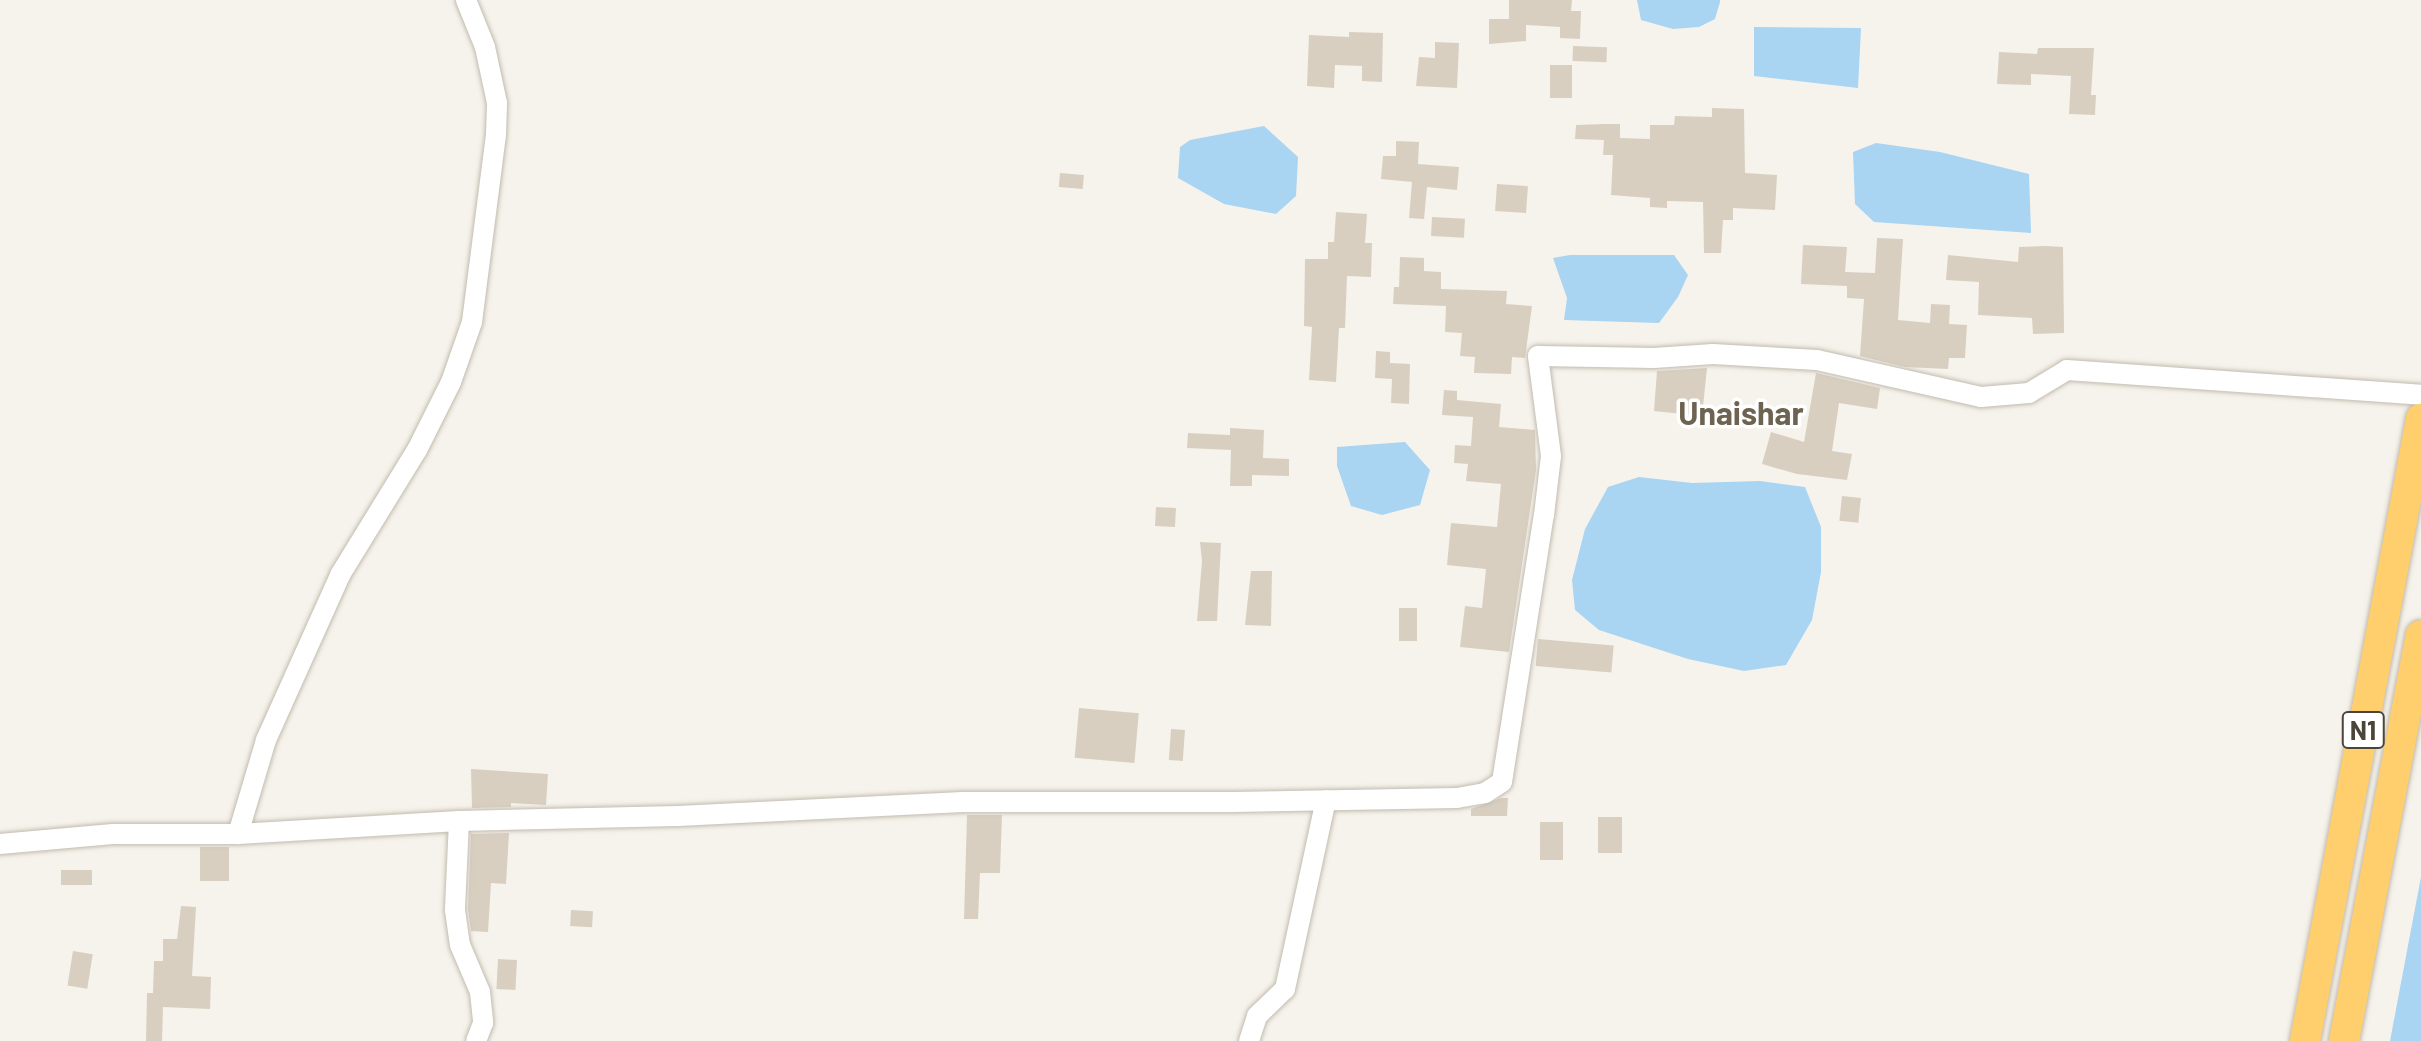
<!DOCTYPE html>
<html>
<head>
<meta charset="utf-8">
<style>
  body { margin:0 }
  #map { position:relative; width:2421px; height:1041px; overflow:hidden; background:#f6f3ec; font-family:Barlow,sans-serif }
  div>[style] { position:absolute }
  .water>* { inset:0; background:#a9d4f2 }
  .building>* { inset:0; background:#d8cfc1; transform-origin:0 0 }
  .roads { filter:drop-shadow(0 0 2px #c2bbae) drop-shadow(0 0 2px #c2bbae) }
  .minor>* { height:20px; margin:-10px; padding:0 10px; transform-origin:10px; border-radius:10px; background:#fff }
  .highway>* { height:30px; margin:-15px; padding:0 15px; transform-origin:15px; border-radius:15px; background:#ffcf6e }
  span { translate:-50% -50%; white-space:nowrap; text-align:center; line-height:1.15; -webkit-text-stroke:7px #fff; paint-order:stroke }
  .shield-label span { padding:2px 6px; background:#fff; border:2px solid; border-radius:6px; -webkit-text-stroke-width:0 }
  .shield-label { font-size:26px; color:#4b4439; font-weight:700 }
  .quarter-label { font-size:32px; color:#6e6250; font-weight:700 }
</style>
</head>
<body>
<div id="map">
  <div class="water">
    <i style="clip-path:polygon(1637px 0,1720px 0,1720px 2px,1715px 19px,1699px 27px,1673px 29px,1641px 20px)"></i>
    <i style="clip-path:polygon(1754px 27px,1861px 28px,1858px 88px,1754px 76px)"></i>
    <i style="clip-path:polygon(1264px 126px,1298px 157px,1296px 196px,1276px 214px,1224px 204px,1178px 178px,1180px 147px,1190px 140px)"></i>
    <i style="clip-path:polygon(1876px 143px,1940px 152px,2029px 174px,2031px 233px,1874px 222px,1855px 204px,1853px 152px)"></i>
    <i style="clip-path:polygon(1570px 255px,1674px 255px,1688px 275px,1678px 297px,1659px 323px,1564px 320px,1567px 298px,1553px 258px)"></i>
    <i style="clip-path:polygon(1405px 442px,1430px 470px,1420px 505px,1382px 515px,1351px 506px,1337px 466px,1337px 447px)"></i>
    <i style="clip-path:polygon(1639px 477px,1692px 483px,1760px 481px,1805px 487px,1821px 527px,1821px 572px,1812px 620px,1786px 665px,1744px 671px,1688px 659px,1599px 630px,1575px 610px,1572px 580px,1585px 529px,1608px 487px)"></i>
    <i style="clip-path:polygon(2421px 877px,2421px 1041px,2390px 1041px)"></i>
  </div>
  <div class="building">
    <i style="clip-path:polygon(1509px 0,1572px 0,1571px 11px,1581px 11px,1580px 39px,1560px 38px,1560px 27px,1526px 25px,1526px 41px,1489px 44px,1489px 19px,1509px 19px)"></i>
    <i style="clip-path:polygon(1349px 32px,1383px 33px,1382px 82px,1362px 81px,1362px 66px,1335px 65px,1334px 88px,1307px 86px,1309px 35px,1349px 37px)"></i>
    <i style="clip-path:polygon(1435px 42px,1459px 43px,1457px 88px,1416px 86px,1419px 57px,1435px 58px)"></i>
    <i style="left:1573px;top:46px;width:34px;height:15px;rotate:2deg"></i>
    <i style="clip-path:polygon(2038px 48px,2094px 48px,2091px 95px,2096px 95px,2095px 115px,2069px 114px,2071px 76px,2031px 74px,2031px 85px,1997px 84px,1999px 52px,2037px 54px)"></i>
    <i style="left:1550px;top:65px;width:22px;height:33px"></i>
    <i style="clip-path:polygon(1712px 108px,1744px 109px,1745px 173px,1777px 175px,1775px 210px,1733px 208px,1733px 220px,1723px 220px,1721px 253px,1704px 253px,1703px 202px,1667px 201px,1667px 208px,1650px 207px,1650px 198px,1611px 195px,1613px 155px,1603px 155px,1604px 140px,1575px 139px,1576px 125px,1605px 124px,1620px 124px,1620px 138px,1650px 139px,1650px 125px,1674px 125px,1675px 116px,1712px 117px)"></i>
    <i style="clip-path:polygon(1396px 141px,1419px 142px,1418px 164px,1459px 167px,1457px 190px,1427px 187px,1424px 219px,1409px 218px,1412px 182px,1381px 179px,1383px 156px,1396px 156px)"></i>
    <i style="left:1060px;top:173px;width:24px;height:14px;rotate:5deg"></i>
    <i style="left:1497px;top:184px;width:31px;height:27px;rotate:4deg"></i>
    <i style="clip-path:polygon(1336px 212px,1367px 214px,1365px 243px,1372px 243px,1371px 277px,1347px 276px,1345px 328px,1339px 328px,1336px 382px,1309px 380px,1312px 327px,1304px 326px,1305px 259px,1328px 259px,1328px 242px,1334px 242px)"></i>
    <i style="left:1432px;top:217px;width:33px;height:19px;rotate:3deg"></i>
    <i style="clip-path:polygon(1877px 238px,1903px 239px,1898px 320px,1930px 323px,1931px 304px,1950px 305px,1949px 324px,1967px 325px,1965px 358px,1949px 358px,1948px 369px,1905px 367px,1860px 356px,1864px 299px,1847px 298px,1847px 286px,1801px 284px,1803px 245px,1847px 247px,1845px 272px,1875px 273px)"></i>
    <i style="clip-path:polygon(2046px 246px,2063px 247px,2064px 333px,2033px 334px,2032px 318px,1978px 315px,1979px 282px,1946px 280px,1948px 255px,2018px 262px,2019px 247px)"></i>
    <i style="clip-path:polygon(1400px 257px,1424px 258px,1424px 271px,1441px 272px,1441px 289px,1507px 291px,1506px 304px,1532px 306px,1525px 358px,1512px 357px,1511px 374px,1474px 373px,1475px 357px,1460px 356px,1462px 333px,1445px 332px,1446px 306px,1393px 304px,1394px 287px,1399px 287px)"></i>
    <i style="clip-path:polygon(1376px 351px,1390px 352px,1390px 363px,1410px 364px,1409px 404px,1391px 403px,1392px 379px,1375px 378px)"></i>
    <i style="clip-path:polygon(1707px 368px,1702px 416px,1654px 411px,1657px 371px)"></i>
    <i style="clip-path:polygon(1816px 373px,1880px 388px,1877px 409px,1839px 403px,1832px 451px,1852px 454px,1847px 480px,1797px 474px,1762px 464px,1771px 432px,1804px 442px)"></i>
    <i style="clip-path:polygon(1444px 390px,1457px 391px,1457px 400px,1501px 404px,1499px 427px,1535px 430px,1536px 470px,1509px 652px,1460px 647px,1465px 606px,1482px 608px,1486px 569px,1447px 565px,1451px 523px,1497px 527px,1501px 484px,1466px 481px,1468px 464px,1454px 463px,1455px 445px,1471px 446px,1473px 417px,1442px 415px)"></i>
    <i style="clip-path:polygon(1230px 428px,1264px 430px,1263px 458px,1289px 459px,1289px 476px,1252px 475px,1252px 486px,1230px 486px,1231px 450px,1187px 448px,1188px 433px,1230px 435px)"></i>
    <i style="left:1842px;top:496px;width:19px;height:25px;rotate:6deg"></i>
    <i style="left:1156px;top:507px;width:20px;height:19px;rotate:3deg"></i>
    <i style="clip-path:polygon(1200px 542px,1221px 543px,1217px 621px,1197px 621px,1202px 561px)"></i>
    <i style="clip-path:polygon(1251px 571px,1272px 571px,1271px 626px,1245px 625px)"></i>
    <i style="left:1399px;top:608px;width:18px;height:33px"></i>
    <i style="left:1538px;top:639px;width:76px;height:27px;rotate:5deg"></i>
    <i style="left:1079px;top:708px;width:60px;height:50px;rotate:5deg"></i>
    <i style="left:1171px;top:729px;width:14px;height:31px;rotate:4deg"></i>
    <i style="clip-path:polygon(471px 769px,548px 774px,546px 805px,511px 803px,511px 807px,472px 808px)"></i>
    <i style="clip-path:polygon(1501px 798px,1508px 798px,1507px 816px,1471px 816px,1471px 809px)"></i>
    <i style="clip-path:polygon(967px 815px,1002px 815px,1000px 873px,980px 873px,978px 919px,964px 919px)"></i>
    <i style="left:1598px;top:817px;width:24px;height:36px"></i>
    <i style="left:1540px;top:822px;width:23px;height:38px"></i>
    <i style="clip-path:polygon(509px 833px,506px 884px,491px 883px,488px 932px,471px 931px,468px 909px,471px 834px)"></i>
    <i style="left:200px;top:847px;width:29px;height:34px"></i>
    <i style="left:61px;top:870px;width:31px;height:15px"></i>
    <i style="clip-path:polygon(181px 906px,196px 907px,192px 976px,211px 977px,210px 1009px,163px 1007px,162px 1041px,146px 1041px,147px 993px,153px 993px,154px 961px,163px 961px,163px 939px,177px 939px)"></i>
    <i style="left:571px;top:910px;width:22px;height:16px;rotate:3deg"></i>
    <i style="left:73px;top:951px;width:20px;height:35px;rotate:9deg"></i>
    <i style="left:498px;top:959px;width:19px;height:30px;rotate:3deg"></i>
  </div>
  <div class="roads">
    <div class="minor">
      <i style="left:459px;top:821px;width:89px;rotate:92.6deg"></i>
      <i style="left:455px;top:910px;width:35px;rotate:82deg"></i>
      <i style="left:460px;top:945px;width:51px;rotate:66.9deg"></i>
      <i style="left:480px;top:992px;width:31px;rotate:84deg"></i>
      <i style="left:483px;top:1023px;width:19px;rotate:111deg"></i>
      <i style="left:238px;top:834px;width:98px;rotate:-73.4deg"></i>
      <i style="left:266px;top:740px;width:181px;rotate:-65.8deg"></i>
      <i style="left:340px;top:575px;width:147px;rotate:-58.4deg"></i>
      <i style="left:417px;top:450px;width:76px;rotate:-63.4deg"></i>
      <i style="left:451px;top:382px;width:64px;rotate:-70.7deg"></i>
      <i style="left:472px;top:322px;width:190px;rotate:-82.7deg"></i>
      <i style="left:496px;top:134px;width:31px;rotate:-88deg"></i>
      <i style="left:497px;top:103px;width:57px;rotate:-102.1deg"></i>
      <i style="left:485px;top:47px;width:51px;rotate:-112deg"></i>
      <i style="left:0;top:844px;width:113px;rotate:-5.1deg"></i>
      <i style="left:113px;top:834px;width:125px"></i>
      <i style="left:238px;top:834px;width:221px;rotate:-3.4deg"></i>
      <i style="left:459px;top:821px;width:219px;rotate:-1.3deg"></i>
      <i style="left:678px;top:816px;width:285px;rotate:-2.8deg"></i>
      <i style="left:963px;top:802px;width:270px"></i>
      <i style="left:1233px;top:802px;width:224px;rotate:-1deg"></i>
      <i style="left:1457px;top:798px;width:28px;rotate:-10deg"></i>
      <i style="left:1485px;top:793px;width:20px;rotate:-33deg"></i>
      <i style="left:1502px;top:782px;width:270px;rotate:-81.1deg"></i>
      <i style="left:1544px;top:515px;width:59px;rotate:-83.2deg"></i>
      <i style="left:1551px;top:456px;width:101px;rotate:-97.4deg"></i>
      <i style="left:1538px;top:356px;width:116px;rotate:1deg"></i>
      <i style="left:1654px;top:358px;width:59px;rotate:-3.9deg"></i>
      <i style="left:1713px;top:354px;width:104px;rotate:3.3deg"></i>
      <i style="left:1817px;top:360px;width:168px;rotate:12.7deg"></i>
      <i style="left:1981px;top:397px;width:48px;rotate:-4.8deg"></i>
      <i style="left:2029px;top:393px;width:44px;rotate:-31.2deg"></i>
      <i style="left:2067px;top:370px;width:355px;rotate:4deg"></i>
      <i style="left:1249px;top:1041px;width:26px;rotate:-72deg"></i>
      <i style="left:1257px;top:1016px;width:39px;rotate:-44deg"></i>
      <i style="left:1285px;top:989px;width:193px;rotate:-77.8deg"></i>
    </div>
    <div class="highway">
      <i style="left:2305px;top:1041px;width:633px;rotate:-79.44deg"></i>
      <i style="left:2344px;top:1041px;width:413px;rotate:-79.3deg"></i>
    </div>
  </div>
  <div class="shield-label">
    <span style="left:2363px;top:730px">N1</span>
  </div>
  <div class="quarter-label">
    <span style="left:1741px;top:412px">Unaishar</span>
  </div>
</div>
</body>
</html>
